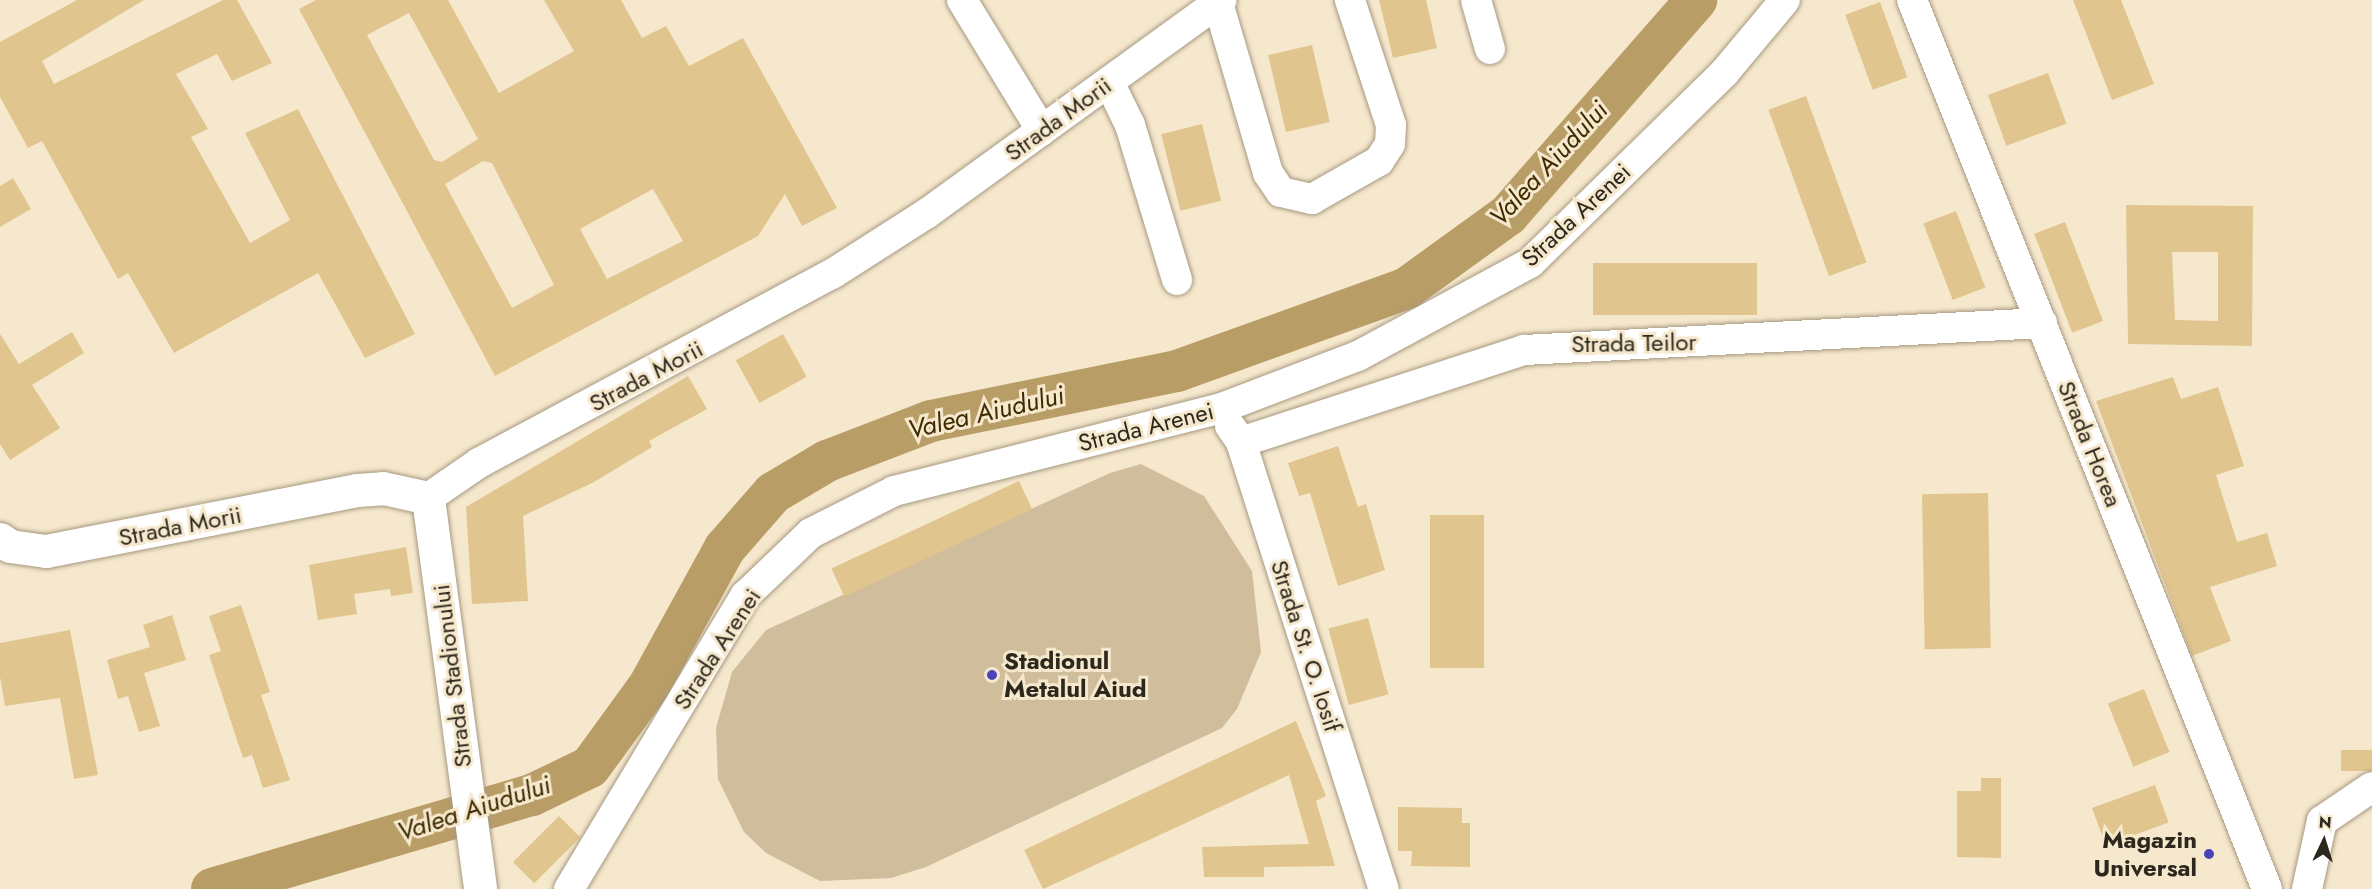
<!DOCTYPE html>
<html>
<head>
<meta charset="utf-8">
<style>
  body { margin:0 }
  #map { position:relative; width:2372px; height:889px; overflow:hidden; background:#f6e8cd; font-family:Jost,sans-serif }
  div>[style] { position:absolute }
  .green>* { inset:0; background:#cfbd9c }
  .river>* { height:42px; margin:-21px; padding:0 21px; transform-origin:21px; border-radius:21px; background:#b99d67 }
  .building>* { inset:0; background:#e1c58e; transform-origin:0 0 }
  .roads { filter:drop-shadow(0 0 2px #a69980) drop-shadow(0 0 2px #a69980) }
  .minor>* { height:30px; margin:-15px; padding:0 15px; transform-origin:15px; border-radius:15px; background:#fff }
  .major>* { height:33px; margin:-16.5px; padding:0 16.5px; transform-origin:16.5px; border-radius:16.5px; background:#fff }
  .dots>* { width:16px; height:16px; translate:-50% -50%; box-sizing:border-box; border:3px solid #f6e8cd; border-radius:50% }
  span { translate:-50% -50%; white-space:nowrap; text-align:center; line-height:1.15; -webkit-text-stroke:6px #f6e8cd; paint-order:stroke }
  .street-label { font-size:24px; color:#2d281e }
  .poi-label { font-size:24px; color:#2d281e; font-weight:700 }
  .left { translate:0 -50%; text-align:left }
  .right { translate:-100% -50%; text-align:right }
  .water-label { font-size:26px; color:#3e2b00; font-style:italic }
  .north { position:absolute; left:2294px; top:811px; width:60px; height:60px; -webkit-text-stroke:4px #f6e8cd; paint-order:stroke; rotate:4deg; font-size:16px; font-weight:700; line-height:24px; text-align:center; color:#2d281e }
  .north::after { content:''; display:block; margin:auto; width:21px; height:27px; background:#2d281e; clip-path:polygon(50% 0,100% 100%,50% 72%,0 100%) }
</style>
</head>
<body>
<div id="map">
  <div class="green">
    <i style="clip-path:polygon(1141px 464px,1204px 496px,1252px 571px,1261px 652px,1237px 709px,1222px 728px,926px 867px,891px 878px,820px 881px,766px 853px,744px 832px,718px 779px,716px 728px,732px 672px,766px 630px,1110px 473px)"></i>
  </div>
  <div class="river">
    <i style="left:212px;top:889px;width:334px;rotate:-16.4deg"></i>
    <i style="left:532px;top:795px;width:64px;rotate:-25.8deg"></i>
    <i style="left:590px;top:767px;width:100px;rotate:-53.9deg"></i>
    <i style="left:649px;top:686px;width:158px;rotate:-61.2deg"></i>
    <i style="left:725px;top:548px;width:73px;rotate:-48.9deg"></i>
    <i style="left:773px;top:493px;width:63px;rotate:-30.7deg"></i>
    <i style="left:827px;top:461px;width:111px;rotate:-21deg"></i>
    <i style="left:931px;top:421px;width:251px;rotate:-11.5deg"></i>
    <i style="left:1177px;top:371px;width:245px;rotate:-19.8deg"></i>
    <i style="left:1407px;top:288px;width:125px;rotate:-35.9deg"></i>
    <i style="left:1508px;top:215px;width:286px;rotate:-48.8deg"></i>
  </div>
  <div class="building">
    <i style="clip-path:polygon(77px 0,144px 0,42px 61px,54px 84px,223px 0,237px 0,272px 63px,232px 81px,217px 54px,176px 74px,208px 129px,191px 137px,250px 243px,290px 220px,245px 133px,298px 109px,415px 334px,365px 358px,318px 273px,174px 353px,128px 273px,118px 279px,42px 141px,28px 148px,0 97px,0 42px)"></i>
    <i style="clip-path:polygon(evenodd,316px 0,448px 0,499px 93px,574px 51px,544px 0,621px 0,642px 38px,666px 26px,689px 66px,743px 38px,837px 208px,802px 226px,785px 194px,758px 236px,495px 376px,299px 9px,316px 0,409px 13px,478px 139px,442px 162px,434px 160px,367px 35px,409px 13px,316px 0,483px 161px,492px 163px,554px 285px,512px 308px,445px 184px,483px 161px,316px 0,653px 189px,683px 241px,607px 279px,580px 229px,653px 189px)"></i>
    <i style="clip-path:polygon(1379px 0,1426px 0,1437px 48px,1393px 58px)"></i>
    <i style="clip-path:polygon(2073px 0,2121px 0,2154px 84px,2112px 100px)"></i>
    <i style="left:1880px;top:2px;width:80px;height:37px;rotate:70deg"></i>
    <i style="left:1312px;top:45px;width:79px;height:45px;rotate:77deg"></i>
    <i style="left:2048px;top:73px;width:54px;height:64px;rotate:70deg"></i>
    <i style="left:1806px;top:96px;width:177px;height:40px;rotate:70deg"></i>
    <i style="left:1202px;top:124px;width:79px;height:42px;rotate:76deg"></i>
    <i style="clip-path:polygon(13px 178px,31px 209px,0 227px,0 186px)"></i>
    <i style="clip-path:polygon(evenodd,2126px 205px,2253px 206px,2252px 346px,2128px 344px,2126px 205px,2172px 252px,2218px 252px,2218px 321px,2175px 320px,2172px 252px)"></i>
    <i style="left:1956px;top:211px;width:82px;height:35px;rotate:69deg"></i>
    <i style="left:2065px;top:222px;width:106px;height:33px;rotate:69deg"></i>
    <i style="left:1593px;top:263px;width:164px;height:52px"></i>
    <i style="clip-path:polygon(72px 332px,84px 353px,32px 385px,60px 428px,10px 460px,0 444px,0 334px,19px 364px)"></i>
    <i style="left:783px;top:334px;width:49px;height:54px;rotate:61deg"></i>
    <i style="clip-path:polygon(688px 376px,707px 409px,649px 441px,652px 447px,594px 482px,523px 516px,528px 601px,472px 604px,466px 507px)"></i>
    <i style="clip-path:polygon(2173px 377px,2181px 399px,2218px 387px,2244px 466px,2216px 475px,2237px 542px,2267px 533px,2277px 566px,2210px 587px,2231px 641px,2192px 656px,2096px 401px)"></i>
    <i style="clip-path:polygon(1338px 446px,1358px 507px,1366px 504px,1385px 570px,1338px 586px,1310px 493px,1299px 496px,1288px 463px)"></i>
    <i style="left:1019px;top:481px;width:31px;height:207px;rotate:65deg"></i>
    <i style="left:1988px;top:493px;width:155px;height:66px;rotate:89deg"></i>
    <i style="left:1430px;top:515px;width:54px;height:153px"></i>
    <i style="clip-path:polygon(406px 547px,413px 593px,391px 596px,390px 589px,354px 594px,357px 614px,318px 620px,309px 565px)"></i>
    <i style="clip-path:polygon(241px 605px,270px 692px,261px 695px,290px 780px,263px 788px,252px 755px,243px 758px,209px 655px,221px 651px,209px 616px)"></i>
    <i style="clip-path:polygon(172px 615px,186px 660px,144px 673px,160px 726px,139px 732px,128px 696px,118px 699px,107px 660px,150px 647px,143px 625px)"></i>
    <i style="left:1368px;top:618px;width:79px;height:41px;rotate:75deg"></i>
    <i style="clip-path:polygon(70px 630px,98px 775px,74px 779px,60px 698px,5px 706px,0 677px,0 643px)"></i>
    <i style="left:2144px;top:689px;width:68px;height:39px;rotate:68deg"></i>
    <i style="clip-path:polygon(1296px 721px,1326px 796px,1316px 801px,1335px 866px,1264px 867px,1264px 877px,1204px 877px,1202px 847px,1309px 844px,1289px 775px,1043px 889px,1024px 850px)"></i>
    <i style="left:2341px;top:750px;width:31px;height:21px"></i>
    <i style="clip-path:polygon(1981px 778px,2001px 778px,2001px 858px,1957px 857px,1957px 791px,1981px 791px)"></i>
    <i style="left:2155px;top:785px;width:40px;height:67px;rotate:70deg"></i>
    <i style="clip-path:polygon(1398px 807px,1462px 808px,1462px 823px,1470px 823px,1470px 867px,1411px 866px,1412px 851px,1398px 851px)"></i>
    <i style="left:559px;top:816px;width:30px;height:65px;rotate:45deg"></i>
  </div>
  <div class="roads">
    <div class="minor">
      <i style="left:962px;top:0;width:153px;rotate:58.6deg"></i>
      <i style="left:1476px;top:0;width:51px;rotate:74.1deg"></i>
      <i style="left:1912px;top:0;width:957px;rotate:68.23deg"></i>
      <i style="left:1218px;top:3px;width:177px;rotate:73.6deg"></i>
      <i style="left:1268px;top:173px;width:23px;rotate:56deg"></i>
      <i style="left:1281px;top:192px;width:32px;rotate:13deg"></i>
      <i style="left:1312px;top:199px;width:77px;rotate:-29.6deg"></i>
      <i style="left:1379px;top:161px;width:20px;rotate:-57deg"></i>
      <i style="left:1390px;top:144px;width:19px;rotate:-87deg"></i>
      <i style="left:1391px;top:125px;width:132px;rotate:-108.2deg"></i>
      <i style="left:1109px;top:82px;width:48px;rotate:64deg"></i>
      <i style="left:1130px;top:125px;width:162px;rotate:73.1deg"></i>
      <i style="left:1230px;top:426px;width:19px;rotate:55deg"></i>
      <i style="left:1241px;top:442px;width:469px;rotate:72.3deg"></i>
      <i style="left:1241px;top:442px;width:298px;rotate:-18deg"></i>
      <i style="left:1524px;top:350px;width:519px;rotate:-2.98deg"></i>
      <i style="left:428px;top:498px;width:62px;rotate:-34.5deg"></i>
      <i style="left:479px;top:463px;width:400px;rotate:-28.2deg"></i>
      <i style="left:832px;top:274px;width:112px;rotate:-32.6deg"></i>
      <i style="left:926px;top:214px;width:365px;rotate:-35.9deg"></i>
      <i style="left:569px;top:889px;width:342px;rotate:-59deg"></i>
      <i style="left:745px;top:596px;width:91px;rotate:-43.7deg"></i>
      <i style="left:811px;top:533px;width:93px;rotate:-26.8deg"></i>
      <i style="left:894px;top:491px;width:335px;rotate:-14.2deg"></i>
      <i style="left:1219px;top:409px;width:149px;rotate:-20.9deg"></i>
      <i style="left:1358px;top:356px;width:196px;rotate:-28.4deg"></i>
      <i style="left:1530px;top:263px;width:272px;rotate:-44.4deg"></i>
      <i style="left:1724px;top:73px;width:95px;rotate:-50.1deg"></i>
      <i style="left:2307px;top:889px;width:70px;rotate:-77.6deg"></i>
      <i style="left:2322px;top:821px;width:60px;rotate:-34.2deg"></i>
    </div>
    <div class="major">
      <i style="left:0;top:539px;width:12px;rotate:35deg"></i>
      <i style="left:10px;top:546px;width:36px;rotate:8deg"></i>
      <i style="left:46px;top:551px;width:317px;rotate:-11.1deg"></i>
      <i style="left:357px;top:490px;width:26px;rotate:-4deg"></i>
      <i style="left:383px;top:488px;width:46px;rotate:12.5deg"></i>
      <i style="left:428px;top:498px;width:394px;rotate:82.4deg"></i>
    </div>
  </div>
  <div class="dots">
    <i style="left:992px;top:675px;background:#4a43b9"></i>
    <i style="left:2209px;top:854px;background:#4a43b9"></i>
  </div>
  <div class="street-label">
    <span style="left:1058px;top:119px;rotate:-36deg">Strada Morii</span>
    <span style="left:1576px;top:215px;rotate:-43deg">Strada Arenei</span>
    <span style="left:1634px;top:343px;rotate:-1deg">Strada Teilor</span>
    <span style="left:646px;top:376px;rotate:-28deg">Strada Morii</span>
    <span style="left:1146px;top:427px;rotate:-14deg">Strada Arenei</span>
    <span style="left:2090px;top:444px;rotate:68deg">Strada Horea</span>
    <span style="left:180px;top:526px;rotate:-11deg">Strada Morii</span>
    <span style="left:1306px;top:646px;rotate:72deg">Strada St. O. Iosif</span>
    <span style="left:717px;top:649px;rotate:-57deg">Strada Arenei</span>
    <span style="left:452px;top:676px;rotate:-97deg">Strada Stadionului</span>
  </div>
  <div class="poi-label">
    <span class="left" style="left:1004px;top:675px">Stadionul<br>Metalul Aiud</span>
    <span class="right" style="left:2197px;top:854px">Magazin<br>Universal</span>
  </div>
  <div class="water-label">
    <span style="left:1549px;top:164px;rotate:-47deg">Valea Aiudului</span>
    <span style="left:986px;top:413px;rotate:-13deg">Valea Aiudului</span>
    <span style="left:474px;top:809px;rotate:-18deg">Valea Aiudului</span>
  </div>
  <div class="north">N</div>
</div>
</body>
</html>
